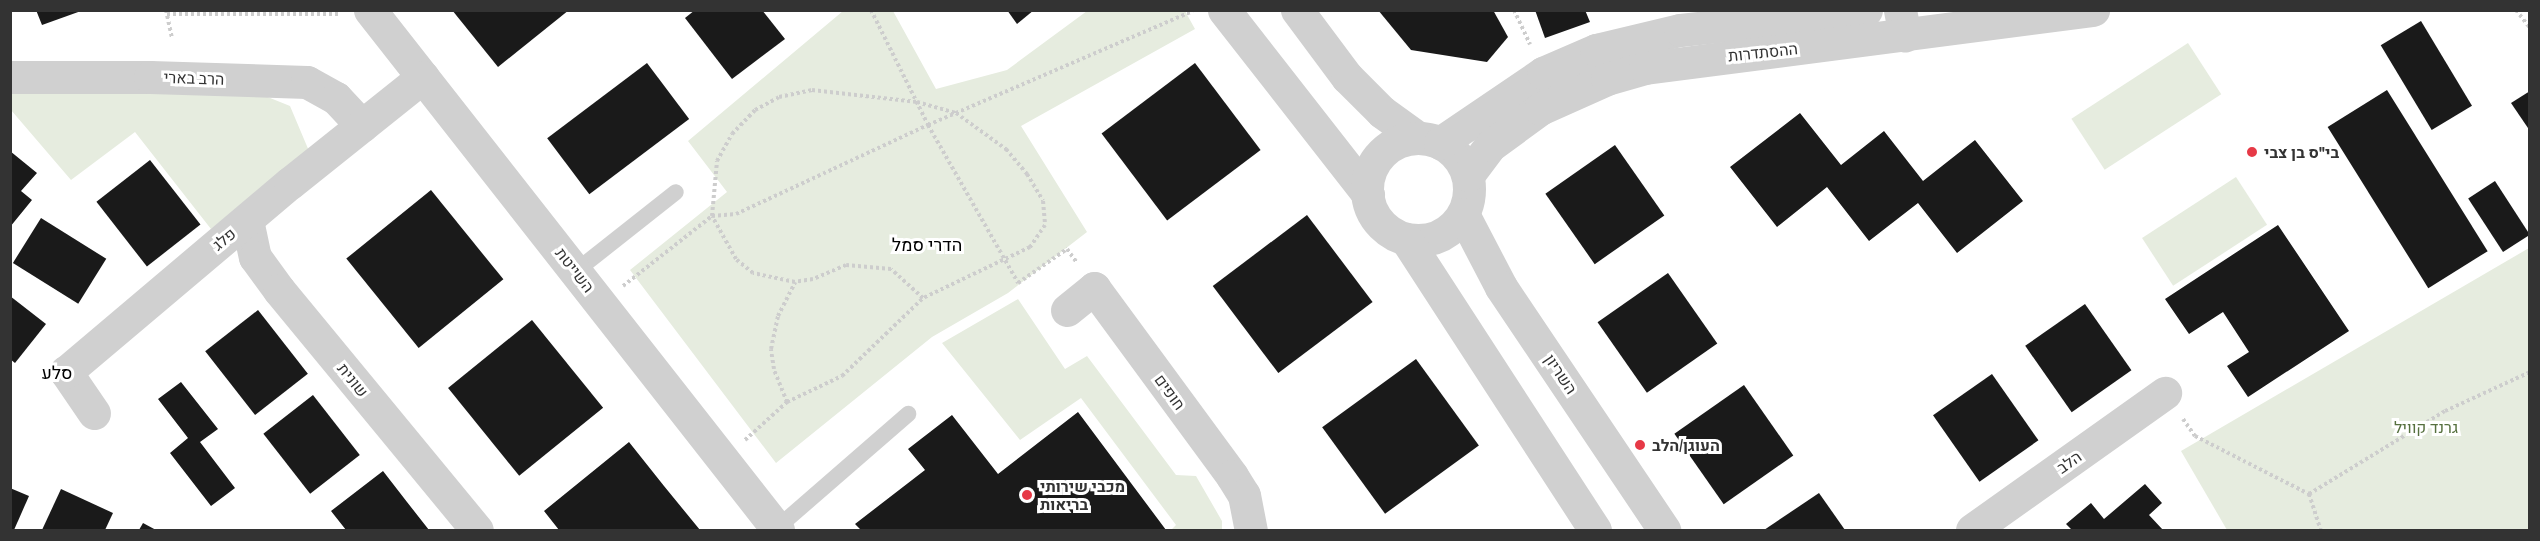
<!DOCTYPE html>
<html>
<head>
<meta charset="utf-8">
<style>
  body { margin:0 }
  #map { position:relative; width:2540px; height:541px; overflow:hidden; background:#fff; font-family:"Archivo Narrow",Heebo,sans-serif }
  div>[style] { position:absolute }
  .green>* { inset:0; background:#e6ecdf; transform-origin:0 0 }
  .building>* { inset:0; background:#1a1a1a; transform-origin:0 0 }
  .path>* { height:4px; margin-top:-2px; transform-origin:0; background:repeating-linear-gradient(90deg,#cdcdcd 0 3px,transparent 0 6px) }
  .service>* { height:16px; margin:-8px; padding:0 8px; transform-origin:8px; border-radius:8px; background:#d0d0d0 }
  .minor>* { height:33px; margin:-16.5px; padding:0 16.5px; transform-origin:16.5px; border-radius:16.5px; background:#d0d0d0 }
  .tertiary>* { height:33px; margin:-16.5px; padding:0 16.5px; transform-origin:16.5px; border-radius:16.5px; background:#d0d0d0 }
  .tertiary>.ring { margin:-16.5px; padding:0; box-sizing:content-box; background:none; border:33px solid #d0d0d0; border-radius:50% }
  .dots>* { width:16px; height:16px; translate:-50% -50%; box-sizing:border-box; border:3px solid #fff; border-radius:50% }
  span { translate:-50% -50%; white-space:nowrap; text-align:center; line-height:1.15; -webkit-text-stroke:6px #fff; paint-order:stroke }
  .street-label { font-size:16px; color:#333 }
  .poi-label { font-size:16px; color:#333; font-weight:700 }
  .left { translate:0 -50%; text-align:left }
  .park-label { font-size:16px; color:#56703f }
  .neighbourhood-label { font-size:18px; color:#000 }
  .frame { position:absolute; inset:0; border:12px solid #333; pointer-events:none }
</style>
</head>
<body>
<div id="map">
  <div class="green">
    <i style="clip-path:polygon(843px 11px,893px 11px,936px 89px,1007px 70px,1087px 11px,1185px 11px,1195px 29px,1021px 126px,1087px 232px,1008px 293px,932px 337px,776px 463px,630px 270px,727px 192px,688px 141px)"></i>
    <i style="left:2188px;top:43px;width:61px;height:139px;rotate:57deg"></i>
    <i style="clip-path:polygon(253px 91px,290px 106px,309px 151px,211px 229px,135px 132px,71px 180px,11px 110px,10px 94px)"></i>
    <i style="left:2236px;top:177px;width:57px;height:112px;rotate:57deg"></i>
    <i style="clip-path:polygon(2529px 248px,2529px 530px,2227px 530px,2181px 451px)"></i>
    <i style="clip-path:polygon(1018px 299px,1065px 369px,1087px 356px,1176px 475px,1196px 476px,1222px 521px,1222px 530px,1171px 530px,1176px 525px,1081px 398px,1020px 440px,942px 343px)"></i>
  </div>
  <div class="building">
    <i style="clip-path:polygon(36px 10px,81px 10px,81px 11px,42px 25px)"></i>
    <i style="clip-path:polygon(452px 10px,569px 10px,498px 67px)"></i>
    <i style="clip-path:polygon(695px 10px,762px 10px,785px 39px,732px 79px,685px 18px)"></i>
    <i style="clip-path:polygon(1007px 10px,1034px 10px,1017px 24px)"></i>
    <i style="clip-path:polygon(1378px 10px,1493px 10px,1508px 37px,1487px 62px,1411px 50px)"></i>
    <i style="clip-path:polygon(1535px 10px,1585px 10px,1590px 22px,1545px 38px)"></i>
    <i style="left:2421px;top:21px;width:99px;height:47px;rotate:59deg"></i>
    <i style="left:647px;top:63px;width:70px;height:125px;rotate:53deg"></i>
    <i style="left:1195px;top:63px;width:109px;height:117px;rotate:53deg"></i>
    <i style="left:2387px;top:90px;width:190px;height:70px;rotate:58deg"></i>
    <i style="clip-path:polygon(2530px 91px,2530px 131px,2511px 103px)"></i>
    <i style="clip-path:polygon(1800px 113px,1841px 165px,1884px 131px,1923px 181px,1975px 140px,2023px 201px,1957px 253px,1918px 203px,1869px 241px,1827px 187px,1777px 227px,1730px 167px)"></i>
    <i style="left:1615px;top:145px;width:86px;height:85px;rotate:55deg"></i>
    <i style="clip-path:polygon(10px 151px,37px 173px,21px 191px,32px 200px,10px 227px)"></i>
    <i style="left:150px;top:160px;width:82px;height:68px;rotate:52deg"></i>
    <i style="left:2495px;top:181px;width:64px;height:32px;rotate:57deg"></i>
    <i style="left:431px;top:190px;width:115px;height:109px;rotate:51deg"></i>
    <i style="left:1307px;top:215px;width:109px;height:118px;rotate:53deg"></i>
    <i style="left:41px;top:218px;width:77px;height:53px;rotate:32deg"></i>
    <i style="clip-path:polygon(2278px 225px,2349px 331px,2248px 397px,2227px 366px,2249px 352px,2223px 312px,2189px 334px,2165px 299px)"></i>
    <i style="left:1668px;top:273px;width:86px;height:86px;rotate:55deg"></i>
    <i style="clip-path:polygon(10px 296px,46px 324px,15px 363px,10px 359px)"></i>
    <i style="left:2085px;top:304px;width:81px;height:73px;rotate:55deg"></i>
    <i style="left:258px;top:310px;width:81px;height:67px;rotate:52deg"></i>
    <i style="left:532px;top:320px;width:113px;height:108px;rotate:51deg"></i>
    <i style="left:1416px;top:359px;width:107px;height:116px;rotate:54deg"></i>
    <i style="left:1992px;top:374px;width:81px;height:72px;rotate:55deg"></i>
    <i style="clip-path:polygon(181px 382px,218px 429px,200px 442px,235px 488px,211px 506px,170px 453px,188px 438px,158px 399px)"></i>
    <i style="left:1744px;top:385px;width:86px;height:85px;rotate:55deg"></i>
    <i style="left:313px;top:395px;width:76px;height:63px;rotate:52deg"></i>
    <i style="clip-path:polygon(1078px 412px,1166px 530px,861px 530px,855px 524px,925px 470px,908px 449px,952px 415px,998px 474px)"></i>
    <i style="clip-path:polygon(629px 442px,664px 486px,700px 530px,559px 530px,544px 511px)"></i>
    <i style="clip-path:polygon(383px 471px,407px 502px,429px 530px,346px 530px,331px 511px)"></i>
    <i style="clip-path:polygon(2145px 484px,2162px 503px,2149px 515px,2163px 530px,2072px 530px,2066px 524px,2091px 503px,2104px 519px)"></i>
    <i style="clip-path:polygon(10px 488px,29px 496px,14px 530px,10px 530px)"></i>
    <i style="clip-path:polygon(61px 489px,113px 513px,105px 530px,42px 530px)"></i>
    <i style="clip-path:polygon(1819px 493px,1845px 530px,1764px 530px)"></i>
    <i style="clip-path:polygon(143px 523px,156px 530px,139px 530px)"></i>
  </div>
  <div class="path">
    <i style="left:166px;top:10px;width:29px;rotate:78deg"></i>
    <i style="left:871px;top:10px;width:128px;rotate:63.6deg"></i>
    <i style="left:928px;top:125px;width:182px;rotate:60.3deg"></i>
    <i style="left:1018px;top:283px;width:60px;rotate:-34.8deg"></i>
    <i style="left:1067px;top:249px;width:17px;rotate:54deg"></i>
    <i style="left:1514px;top:10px;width:38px;rotate:65deg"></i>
    <i style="left:2516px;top:10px;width:23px;rotate:52deg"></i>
    <i style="left:167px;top:14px;width:173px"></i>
    <i style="left:812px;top:90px;width:106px;rotate:6.5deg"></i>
    <i style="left:917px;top:102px;width:41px;rotate:15.8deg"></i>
    <i style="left:956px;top:113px;width:62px;rotate:35.8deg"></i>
    <i style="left:1006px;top:149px;width:33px;rotate:50deg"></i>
    <i style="left:1027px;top:174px;width:31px;rotate:59deg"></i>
    <i style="left:1043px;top:201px;width:24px;rotate:85deg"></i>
    <i style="left:1045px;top:225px;width:27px;rotate:124deg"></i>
    <i style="left:1030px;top:247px;width:119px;rotate:154.5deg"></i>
    <i style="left:923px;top:298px;width:43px;rotate:-137.8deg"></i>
    <i style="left:891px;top:269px;width:45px;rotate:-174.9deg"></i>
    <i style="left:846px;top:265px;width:36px;rotate:157deg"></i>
    <i style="left:813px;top:279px;width:18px;rotate:171deg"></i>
    <i style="left:795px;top:282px;width:43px;rotate:-167.9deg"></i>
    <i style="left:753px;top:273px;width:22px;rotate:-141deg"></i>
    <i style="left:736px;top:259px;width:49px;rotate:-119.2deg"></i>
    <i style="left:712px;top:216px;width:55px;rotate:-84.8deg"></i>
    <i style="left:717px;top:161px;width:31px;rotate:-61deg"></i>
    <i style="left:732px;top:134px;width:33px;rotate:-46deg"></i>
    <i style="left:755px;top:110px;width:27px;rotate:-28deg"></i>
    <i style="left:779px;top:97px;width:34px;rotate:-12deg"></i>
    <i style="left:623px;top:286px;width:113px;rotate:-38.2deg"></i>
    <i style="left:712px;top:216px;width:24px;rotate:-5deg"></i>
    <i style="left:736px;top:214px;width:212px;rotate:-24.9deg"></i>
    <i style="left:928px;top:125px;width:288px;rotate:-23.3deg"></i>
    <i style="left:787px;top:402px;width:35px;rotate:-112deg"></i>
    <i style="left:774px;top:369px;width:20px;rotate:-99deg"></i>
    <i style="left:771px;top:349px;width:34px;rotate:-78deg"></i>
    <i style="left:778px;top:316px;width:38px;rotate:-63deg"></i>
    <i style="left:2183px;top:419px;width:21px;rotate:55deg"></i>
    <i style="left:2195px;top:436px;width:128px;rotate:27deg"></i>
    <i style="left:2309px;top:494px;width:159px;rotate:-31.4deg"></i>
    <i style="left:2445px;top:411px;width:94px;rotate:-24.6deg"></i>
    <i style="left:745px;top:440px;width:57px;rotate:-42.1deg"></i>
    <i style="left:787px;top:402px;width:61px;rotate:-25.3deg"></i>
    <i style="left:842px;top:376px;width:112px;rotate:-43.9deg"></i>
    <i style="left:2309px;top:494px;width:38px;rotate:72deg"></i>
  </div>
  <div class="service">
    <i style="left:576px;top:271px;width:127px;rotate:-38.3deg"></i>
    <i style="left:777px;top:528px;width:174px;rotate:-41deg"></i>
  </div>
  <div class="minor">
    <i style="left:370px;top:10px;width:661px;rotate:51.88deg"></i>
    <i style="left:1900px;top:10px;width:26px;rotate:79deg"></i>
    <i style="left:10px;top:77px;width:140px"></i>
    <i style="left:150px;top:77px;width:157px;rotate:1.8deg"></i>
    <i style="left:307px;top:82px;width:33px;rotate:29deg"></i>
    <i style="left:336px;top:98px;width:38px;rotate:47deg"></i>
    <i style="left:247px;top:220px;width:38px;rotate:78deg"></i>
    <i style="left:255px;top:257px;width:41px;rotate:54deg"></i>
    <i style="left:279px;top:290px;width:311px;rotate:50.5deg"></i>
    <i style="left:1067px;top:310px;width:35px;rotate:-39deg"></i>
    <i style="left:1094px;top:288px;width:233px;rotate:53.7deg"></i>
    <i style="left:1232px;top:476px;width:22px;rotate:58deg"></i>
    <i style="left:1244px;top:495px;width:36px;rotate:79deg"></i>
    <i style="left:94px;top:413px;width:50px;rotate:-124.3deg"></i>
    <i style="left:66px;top:372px;width:293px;rotate:-40.2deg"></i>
    <i style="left:290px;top:183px;width:170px;rotate:-38.6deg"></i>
    <i style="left:1972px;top:530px;width:237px;rotate:-35.4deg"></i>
  </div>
  <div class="tertiary">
    <i style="left:1224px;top:10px;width:234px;rotate:52deg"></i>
    <i style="left:1297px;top:10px;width:84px;rotate:53.3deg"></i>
    <i style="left:1347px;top:77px;width:49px;rotate:45deg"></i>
    <i style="left:1382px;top:112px;width:44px;rotate:35.8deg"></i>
    <i class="ring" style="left:1367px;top:138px;width:69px;height:69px"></i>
    <i style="left:1440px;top:143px;width:125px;rotate:-34.2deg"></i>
    <i style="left:1543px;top:73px;width:58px;rotate:-23.5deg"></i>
    <i style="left:1596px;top:50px;width:86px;rotate:-13.4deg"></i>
    <i style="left:1680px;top:30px;width:187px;rotate:-6.1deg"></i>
    <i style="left:1468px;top:175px;width:38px;rotate:-53deg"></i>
    <i style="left:1491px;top:145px;width:61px;rotate:-36.3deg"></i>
    <i style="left:1540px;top:109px;width:73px;rotate:-24.1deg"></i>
    <i style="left:1607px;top:79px;width:40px;rotate:-16deg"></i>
    <i style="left:1645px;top:68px;width:452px;rotate:-7.4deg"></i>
    <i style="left:1463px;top:214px;width:82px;rotate:62.5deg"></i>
    <i style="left:1501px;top:287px;width:293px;rotate:56.1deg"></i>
    <i style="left:1406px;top:239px;width:347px;rotate:57deg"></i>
  </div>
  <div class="dots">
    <i style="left:2252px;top:152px;background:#e63946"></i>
    <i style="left:1640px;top:445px;background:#e63946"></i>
    <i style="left:1027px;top:495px;background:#e63946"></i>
  </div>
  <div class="street-label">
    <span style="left:1763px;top:52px;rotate:-6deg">ההסתדרות</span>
    <span style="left:194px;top:78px;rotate:2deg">הרב בארי</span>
    <span style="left:224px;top:239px;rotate:-40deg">פלג</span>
    <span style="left:575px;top:270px;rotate:52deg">השייטת</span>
    <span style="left:1561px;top:374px;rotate:56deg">השריון</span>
    <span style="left:353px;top:380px;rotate:51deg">שונית</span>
    <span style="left:1170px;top:392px;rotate:54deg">חופים</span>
    <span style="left:2069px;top:462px;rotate:-35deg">הלב</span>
  </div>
  <div class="poi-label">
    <span class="left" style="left:2264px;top:152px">בי"ס בן צבי</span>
    <span class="left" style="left:1652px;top:445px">העוגן/הלב</span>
    <span class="left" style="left:1040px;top:495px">מכבי שירותי<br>בריאות</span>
  </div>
  <div class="park-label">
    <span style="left:2426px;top:427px">גרנד קוויל</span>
  </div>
  <div class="neighbourhood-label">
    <span style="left:927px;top:245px">הדרי סמל</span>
    <span style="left:57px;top:373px">סלע</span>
  </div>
  <div class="frame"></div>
</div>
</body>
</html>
